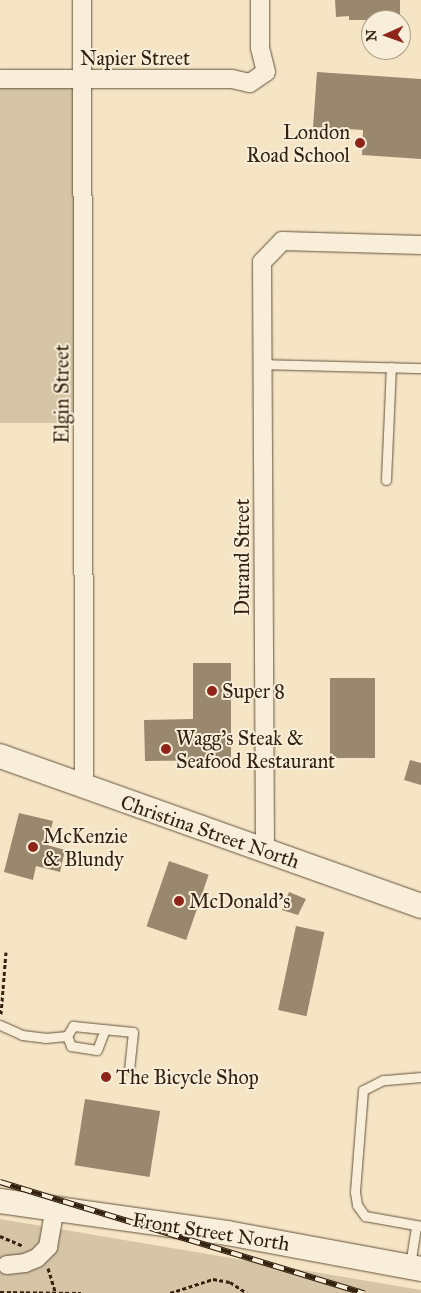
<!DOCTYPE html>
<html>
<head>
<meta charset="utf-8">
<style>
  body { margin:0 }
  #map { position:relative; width:421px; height:1293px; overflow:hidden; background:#f6e5c5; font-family:"IM FELL Great Primer",serif }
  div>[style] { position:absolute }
  .green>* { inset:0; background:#d5c4a6; transform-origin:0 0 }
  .building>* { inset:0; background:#99876e; transform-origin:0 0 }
  .path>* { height:3px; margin-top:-1.5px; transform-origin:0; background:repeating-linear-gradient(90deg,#34220f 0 4px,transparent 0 6.5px) }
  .roads { filter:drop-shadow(0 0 1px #64533c) drop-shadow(0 0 1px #64533c) }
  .service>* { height:9px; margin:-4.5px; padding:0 4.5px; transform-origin:4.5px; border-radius:4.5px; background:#f9eed9 }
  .minor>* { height:18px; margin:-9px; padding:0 9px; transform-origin:9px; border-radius:9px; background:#f9eed9 }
  .secondary>* { height:24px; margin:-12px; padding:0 12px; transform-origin:12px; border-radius:12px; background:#f9eed9 }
  .rail>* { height:5.5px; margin-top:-2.75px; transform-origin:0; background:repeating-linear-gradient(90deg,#f9eed9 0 11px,#34220f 0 22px); box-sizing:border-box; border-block:1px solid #34220f }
  .dots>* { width:14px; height:14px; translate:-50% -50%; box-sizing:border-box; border:2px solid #f9eed9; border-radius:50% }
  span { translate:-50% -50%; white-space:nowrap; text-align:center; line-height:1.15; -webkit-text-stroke:4px #f9eed9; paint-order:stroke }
  .street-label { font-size:20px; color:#34220f }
  .poi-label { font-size:20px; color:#34220f }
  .right { translate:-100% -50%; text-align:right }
  .left { translate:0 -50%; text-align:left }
  .north { position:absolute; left:361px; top:10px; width:50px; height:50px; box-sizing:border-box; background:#f9eed9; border:1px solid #aa9c88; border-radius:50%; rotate:268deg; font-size:14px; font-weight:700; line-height:20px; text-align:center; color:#34220f }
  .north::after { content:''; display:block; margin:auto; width:18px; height:22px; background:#8f2418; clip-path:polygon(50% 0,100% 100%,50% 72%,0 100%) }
</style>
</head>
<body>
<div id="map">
  <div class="green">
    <i style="left:0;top:88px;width:76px;height:335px"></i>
    <i style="clip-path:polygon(0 1219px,421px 1290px,421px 1293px,0 1293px)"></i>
  </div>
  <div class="building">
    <i style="clip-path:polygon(335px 0,400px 0,400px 14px,393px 14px,393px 20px,349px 20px,349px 16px,336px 17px)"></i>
    <i style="clip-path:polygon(317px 72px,421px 79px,421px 159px,362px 155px,363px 130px,313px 127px)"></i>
    <i style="clip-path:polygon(193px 663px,231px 663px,231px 760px,145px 761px,144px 720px,193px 719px)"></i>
    <i style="left:330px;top:678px;width:45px;height:80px"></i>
    <i style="clip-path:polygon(410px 760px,421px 763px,421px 785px,404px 780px)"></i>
    <i style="clip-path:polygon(19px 813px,53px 821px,47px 845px,65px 850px,60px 872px,36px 866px,33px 880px,4px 872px)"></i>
    <i style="left:169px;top:861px;width:42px;height:69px;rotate:19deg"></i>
    <i style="clip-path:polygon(289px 892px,306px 899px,298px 915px,282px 910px)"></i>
    <i style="left:296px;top:926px;width:29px;height:86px;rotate:12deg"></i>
    <i style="left:85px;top:1099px;width:76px;height:67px;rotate:9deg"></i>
  </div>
  <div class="path">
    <i style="left:1px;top:1014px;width:62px;rotate:-85.4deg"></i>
    <i style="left:0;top:1236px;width:25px;rotate:23deg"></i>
    <i style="left:48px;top:1268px;width:24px;rotate:73deg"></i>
    <i style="left:0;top:1292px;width:81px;rotate:0.7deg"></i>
    <i style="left:170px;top:1293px;width:45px;rotate:-18deg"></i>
    <i style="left:213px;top:1279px;width:17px;rotate:10deg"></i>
    <i style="left:230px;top:1282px;width:20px;rotate:33deg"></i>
  </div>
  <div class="roads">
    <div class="service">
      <i style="left:263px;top:364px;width:158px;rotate:1.5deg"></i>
      <i style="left:386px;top:480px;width:113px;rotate:-87.5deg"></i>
      <i style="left:0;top:1025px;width:24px;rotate:24deg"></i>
      <i style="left:22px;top:1035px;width:23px;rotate:7deg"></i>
      <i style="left:45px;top:1038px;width:22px;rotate:-5deg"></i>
      <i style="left:67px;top:1036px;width:12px;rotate:-59deg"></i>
      <i style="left:73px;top:1026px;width:60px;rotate:5.7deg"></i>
      <i style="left:133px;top:1032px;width:37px;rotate:96deg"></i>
      <i style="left:67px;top:1036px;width:11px;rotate:68deg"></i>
      <i style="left:71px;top:1046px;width:26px;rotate:9deg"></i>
      <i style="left:97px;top:1050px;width:22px;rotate:-69deg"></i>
      <i style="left:421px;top:1077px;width:38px;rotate:175deg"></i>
      <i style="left:383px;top:1080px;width:22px;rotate:153deg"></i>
      <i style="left:363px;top:1090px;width:102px;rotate:94.5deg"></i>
      <i style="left:355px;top:1192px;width:13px;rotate:81deg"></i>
      <i style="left:357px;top:1205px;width:14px;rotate:54deg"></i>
      <i style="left:365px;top:1216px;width:57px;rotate:10.1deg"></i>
      <i style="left:410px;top:1265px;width:39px;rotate:-81deg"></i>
    </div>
    <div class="minor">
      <i style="left:82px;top:0;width:788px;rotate:89.85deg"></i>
      <i style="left:0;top:79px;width:232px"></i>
      <i style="left:232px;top:79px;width:18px;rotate:13deg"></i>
      <i style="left:250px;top:83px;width:19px;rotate:-35deg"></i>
      <i style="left:266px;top:72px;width:25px;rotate:-104deg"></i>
      <i style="left:260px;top:48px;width:48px;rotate:-90deg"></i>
      <i style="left:265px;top:851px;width:589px;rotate:-90.29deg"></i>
      <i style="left:262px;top:262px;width:29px;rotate:-46deg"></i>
      <i style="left:282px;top:241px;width:139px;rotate:1.6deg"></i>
      <i style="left:7px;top:1265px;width:18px;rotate:-6deg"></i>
      <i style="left:25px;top:1263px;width:13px;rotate:-23deg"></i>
      <i style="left:37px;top:1258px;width:16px;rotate:-45deg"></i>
      <i style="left:48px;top:1247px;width:39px;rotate:-80deg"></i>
    </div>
    <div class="secondary">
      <i style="left:0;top:756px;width:447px;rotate:19.6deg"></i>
      <i style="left:0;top:1201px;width:229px;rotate:8deg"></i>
      <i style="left:227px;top:1233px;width:197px;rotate:10.5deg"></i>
    </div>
  </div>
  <div class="rail">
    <i style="left:0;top:1182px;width:381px;rotate:17deg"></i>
  </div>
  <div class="dots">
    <i style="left:360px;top:143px;background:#8f2418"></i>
    <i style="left:212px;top:691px;background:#8f2418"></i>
    <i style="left:166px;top:749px;background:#8f2418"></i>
    <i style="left:33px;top:847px;background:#8f2418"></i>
    <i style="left:179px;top:901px;background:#8f2418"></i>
    <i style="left:106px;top:1077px;background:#8f2418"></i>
  </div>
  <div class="street-label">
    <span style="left:135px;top:58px">Napier Street</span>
    <span style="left:62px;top:394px;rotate:-90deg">Elgin Street</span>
    <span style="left:242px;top:557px;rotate:-90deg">Durand Street</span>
    <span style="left:210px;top:832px;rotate:19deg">Christina Street North</span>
    <span style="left:211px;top:1232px;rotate:9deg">Front Street North</span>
  </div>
  <div class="poi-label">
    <span class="right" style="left:350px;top:144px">London<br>Road School</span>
    <span class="left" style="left:222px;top:691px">Super 8</span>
    <span class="left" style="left:176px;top:750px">Wagg's Steak &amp;<br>Seafood Restaurant</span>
    <span class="left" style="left:43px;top:848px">McKenzie<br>&amp; Blundy</span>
    <span class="left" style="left:189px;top:901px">McDonald's</span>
    <span class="left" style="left:116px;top:1077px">The Bicycle Shop</span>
  </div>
  <div class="north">N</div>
</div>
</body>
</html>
